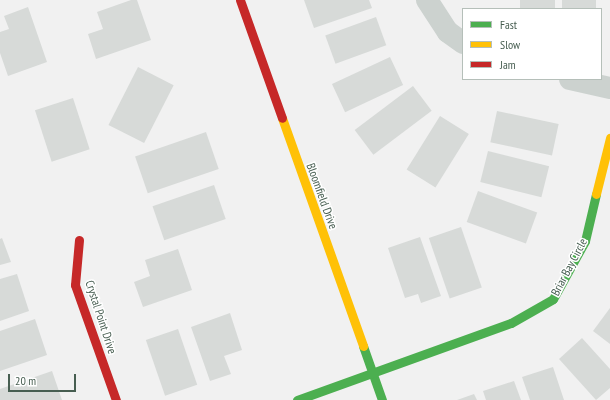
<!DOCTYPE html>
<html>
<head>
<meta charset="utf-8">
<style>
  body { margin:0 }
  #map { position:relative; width:610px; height:400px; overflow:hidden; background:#f1f1f1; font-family:"PT Sans Narrow",sans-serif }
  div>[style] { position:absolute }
  .building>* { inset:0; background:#d7dad8; transform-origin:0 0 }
  .street>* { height:22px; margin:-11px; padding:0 11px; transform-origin:11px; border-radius:11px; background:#ccd2cf }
  .fast>* { height:9px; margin:-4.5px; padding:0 4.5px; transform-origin:4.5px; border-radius:4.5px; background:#4caf50 }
  .slow>* { height:9px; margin:-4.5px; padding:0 4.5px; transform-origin:4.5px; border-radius:4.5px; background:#ffc107 }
  .jam>* { height:9px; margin:-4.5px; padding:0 4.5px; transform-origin:4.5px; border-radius:4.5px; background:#c62828 }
  span { translate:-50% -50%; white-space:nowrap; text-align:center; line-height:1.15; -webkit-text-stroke:3px #fff; paint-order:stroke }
  .street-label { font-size:12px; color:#475e51 }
  .legend { position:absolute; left:462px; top:8px; width:140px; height:72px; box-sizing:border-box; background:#fff; border:1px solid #b5bfb9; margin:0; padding:5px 7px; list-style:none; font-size:12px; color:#475e51 }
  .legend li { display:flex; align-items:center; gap:8px; height:20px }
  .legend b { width:20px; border:1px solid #b5bfb9 }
  .scale { position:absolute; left:8px; top:374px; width:68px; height:18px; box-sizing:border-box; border:2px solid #475e51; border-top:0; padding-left:5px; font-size:12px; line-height:14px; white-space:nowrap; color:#475e51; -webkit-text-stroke:3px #fff; paint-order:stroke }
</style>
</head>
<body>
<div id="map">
  <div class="building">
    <i style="clip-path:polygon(131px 0,137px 0,151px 40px,96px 59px,88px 34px,103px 29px,97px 12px)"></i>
    <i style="clip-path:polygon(304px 0,369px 0,372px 8px,314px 28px)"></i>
    <i style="left:520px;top:0;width:35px;height:9px"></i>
    <i style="left:562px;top:0;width:34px;height:9px"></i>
    <i style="clip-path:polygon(28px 7px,47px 62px,8px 76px,0 53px,0 32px,9px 29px,4px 16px)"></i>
    <i style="left:376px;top:17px;width:30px;height:54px;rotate:70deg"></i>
    <i style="left:390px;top:57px;width:31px;height:64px;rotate:65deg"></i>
    <i style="left:138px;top:67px;width:40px;height:65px;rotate:27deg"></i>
    <i style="left:413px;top:86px;width:31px;height:73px;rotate:53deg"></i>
    <i style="left:73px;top:98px;width:54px;height:40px;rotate:72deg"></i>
    <i style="left:497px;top:111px;width:63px;height:32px;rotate:12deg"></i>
    <i style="left:440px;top:116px;width:34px;height:63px;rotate:32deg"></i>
    <i style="left:206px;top:132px;width:39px;height:75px;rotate:71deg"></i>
    <i style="left:488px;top:151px;width:63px;height:32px;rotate:14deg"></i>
    <i style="left:214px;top:185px;width:36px;height:65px;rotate:71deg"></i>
    <i style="left:478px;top:191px;width:63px;height:33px;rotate:20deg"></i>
    <i style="left:461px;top:227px;width:64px;height:34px;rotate:71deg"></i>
    <i style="clip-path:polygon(420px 237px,441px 296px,421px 303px,418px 294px,405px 298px,388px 248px)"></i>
    <i style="clip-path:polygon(2px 238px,11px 262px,0 265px,0 239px)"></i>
    <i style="clip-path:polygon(178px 249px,192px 290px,143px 307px,134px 282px,150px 276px,145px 260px)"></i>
    <i style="clip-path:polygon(17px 274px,29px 311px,0 321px,0 279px)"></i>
    <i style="clip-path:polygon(610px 308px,610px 344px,593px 331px)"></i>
    <i style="clip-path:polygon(230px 313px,242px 350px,224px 356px,231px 374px,210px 381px,191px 327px)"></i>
    <i style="clip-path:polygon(35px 319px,47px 355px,0 371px,0 331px)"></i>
    <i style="left:178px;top:329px;width:59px;height:34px;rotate:71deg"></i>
    <i style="clip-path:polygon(582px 338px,610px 369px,610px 388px,596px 400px,559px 359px)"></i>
    <i style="clip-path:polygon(553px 367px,564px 400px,530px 400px,522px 377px)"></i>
    <i style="clip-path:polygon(52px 371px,62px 400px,0 400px,0 389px)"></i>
    <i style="clip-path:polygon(514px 381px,521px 400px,486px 400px,483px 391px)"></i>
    <i style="clip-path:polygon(474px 394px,477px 400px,457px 400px)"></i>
  </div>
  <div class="street">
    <i style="left:427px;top:0;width:38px;rotate:57deg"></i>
    <i style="left:448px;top:32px;width:19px;rotate:36deg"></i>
    <i style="left:570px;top:79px;width:41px;rotate:12.7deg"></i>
  </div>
  <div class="fast">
    <i style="left:363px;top:346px;width:57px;rotate:70.6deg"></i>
    <i style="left:297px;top:400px;width:227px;rotate:-19.8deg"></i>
    <i style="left:511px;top:323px;width:48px;rotate:-29.7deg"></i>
    <i style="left:553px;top:299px;width:66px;rotate:-61.1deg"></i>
    <i style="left:585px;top:241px;width:48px;rotate:-76.8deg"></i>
  </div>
  <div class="slow">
    <i style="left:282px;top:118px;width:242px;rotate:70.4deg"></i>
    <i style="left:596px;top:194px;width:58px;rotate:-76deg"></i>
  </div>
  <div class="jam">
    <i style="left:240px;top:0;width:125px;rotate:70.4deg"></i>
    <i style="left:79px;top:240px;width:45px;rotate:95.1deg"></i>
    <i style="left:75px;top:285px;width:122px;rotate:70.4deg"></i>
  </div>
  <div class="street-label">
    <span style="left:322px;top:196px;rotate:70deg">Bloomfield Drive</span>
    <span style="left:569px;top:267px;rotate:-62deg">Briar Bay Circle</span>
    <span style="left:101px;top:317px;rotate:72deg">Crystal Point Drive</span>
  </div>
  <ul class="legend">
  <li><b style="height:5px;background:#4caf50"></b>Fast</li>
  <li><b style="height:5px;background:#ffc107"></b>Slow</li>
  <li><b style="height:5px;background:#c62828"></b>Jam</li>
  </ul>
  <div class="scale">20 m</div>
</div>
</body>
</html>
